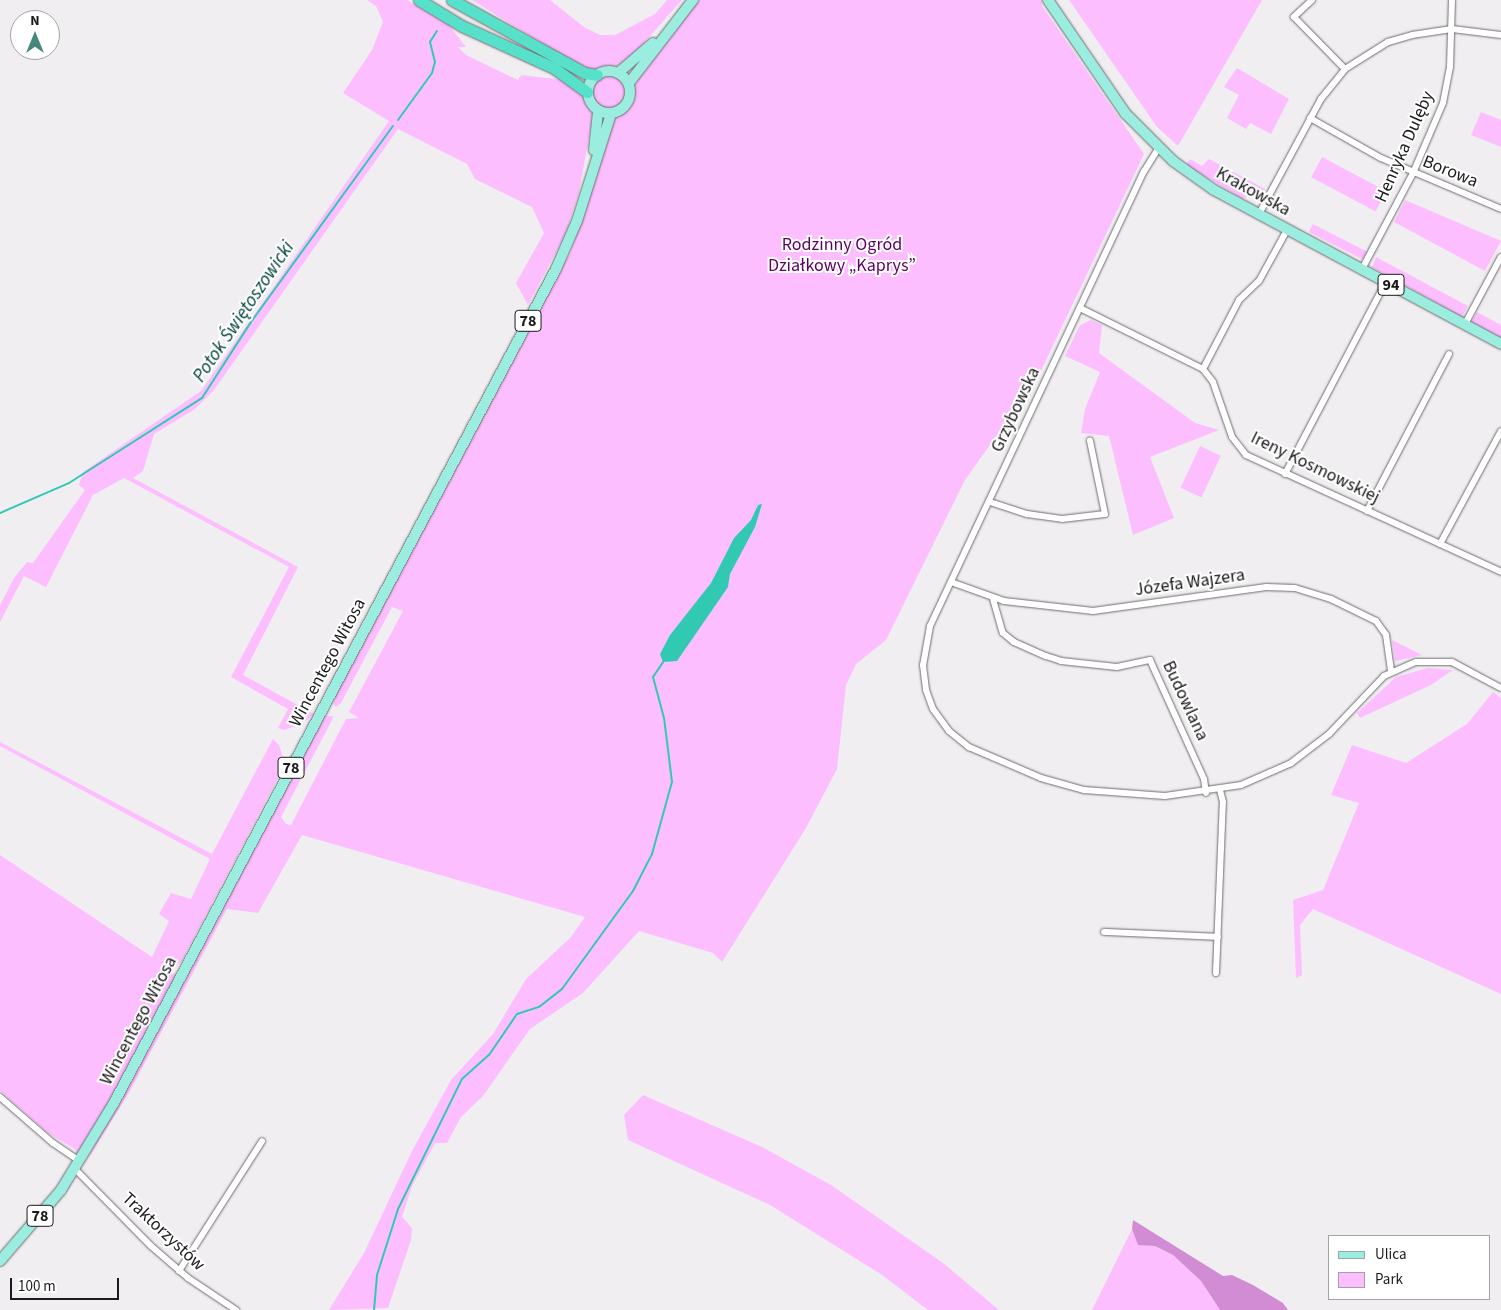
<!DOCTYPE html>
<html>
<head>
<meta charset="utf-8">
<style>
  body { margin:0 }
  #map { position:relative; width:1501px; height:1310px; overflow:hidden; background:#f1eef1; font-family:"Source Sans 3",sans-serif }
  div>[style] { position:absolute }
  .green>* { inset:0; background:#fdbeff; transform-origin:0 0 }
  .round { border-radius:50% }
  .forest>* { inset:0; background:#d18cd3 }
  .water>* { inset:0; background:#32c9b3 }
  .stream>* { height:2px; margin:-1px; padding:0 1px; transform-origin:1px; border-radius:1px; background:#32c9b3 }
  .roads { filter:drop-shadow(0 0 1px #6d6b6d) drop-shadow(0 0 1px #6d6b6d) }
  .street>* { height:6px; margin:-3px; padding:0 3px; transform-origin:3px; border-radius:3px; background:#fff }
  .primary>* { height:10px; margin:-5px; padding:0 5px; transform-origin:5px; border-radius:5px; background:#9aeddf }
  .primary>.ring { margin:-5px; padding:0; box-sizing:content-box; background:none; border:10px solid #9aeddf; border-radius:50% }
  .highway>* { height:11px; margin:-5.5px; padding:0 5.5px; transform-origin:5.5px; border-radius:5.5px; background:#57e1ca }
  span { translate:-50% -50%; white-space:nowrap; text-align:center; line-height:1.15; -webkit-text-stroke:4px #fff; paint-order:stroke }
  .shield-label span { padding:1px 4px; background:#fff; border:1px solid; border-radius:4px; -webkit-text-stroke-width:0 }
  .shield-label { font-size:16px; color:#1b1a1b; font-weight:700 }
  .street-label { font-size:18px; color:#1b1a1b }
  .park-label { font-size:18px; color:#5b0060 }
  .water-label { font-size:19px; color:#03463d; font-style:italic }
  .legend { position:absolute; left:1328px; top:1235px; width:162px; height:65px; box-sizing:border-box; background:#fff; border:1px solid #a4a3a4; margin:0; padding:6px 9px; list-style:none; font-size:15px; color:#1b1a1b }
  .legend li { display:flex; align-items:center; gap:10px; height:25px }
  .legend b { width:25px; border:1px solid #a4a3a4 }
  .north { position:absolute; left:10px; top:10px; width:50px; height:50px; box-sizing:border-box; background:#fff; border:1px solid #a4a3a4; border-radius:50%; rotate:0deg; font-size:14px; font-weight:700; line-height:20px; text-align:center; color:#1b1a1b }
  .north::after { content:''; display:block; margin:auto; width:18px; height:22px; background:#44887c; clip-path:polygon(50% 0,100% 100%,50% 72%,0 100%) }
  .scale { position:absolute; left:10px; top:1278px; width:109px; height:22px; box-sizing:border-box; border:2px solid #1b1a1b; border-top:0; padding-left:6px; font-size:15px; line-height:18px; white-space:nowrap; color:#1b1a1b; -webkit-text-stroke:4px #fff; paint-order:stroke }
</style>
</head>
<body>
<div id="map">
  <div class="green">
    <i style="clip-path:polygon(367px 0,407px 0,449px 25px,466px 47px,458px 47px,466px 55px,518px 80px,521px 75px,565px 80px,580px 88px,593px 116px,579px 192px,566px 233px,528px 305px,516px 283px,544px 233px,532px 207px,475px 179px,467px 164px,398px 129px,214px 390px,195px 409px,154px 434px,143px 471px,133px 478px,298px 567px,243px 675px,314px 714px,302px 724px,284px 730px,278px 728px,288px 709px,231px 677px,289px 567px,124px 478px,93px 495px,46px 587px,24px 576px,0 622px,0 605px,14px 578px,27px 562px,33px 563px,85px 490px,79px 485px,83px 472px,201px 391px,389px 121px,343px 93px,372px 50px,383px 22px,376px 6px)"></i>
    <i style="clip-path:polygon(472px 0,550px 0,584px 27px,600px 35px,615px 35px,655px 14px,667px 0,682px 0,626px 63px,596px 71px,587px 70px,585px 65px,582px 68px)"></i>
    <i style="clip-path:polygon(699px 0,1042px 0,1042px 6px,1144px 154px,1038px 377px,965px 480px,886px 640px,856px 664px,846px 685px,837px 769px,806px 828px,722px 962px,713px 953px,639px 931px,583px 993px,530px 1029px,483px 1096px,461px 1117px,447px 1143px,435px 1143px,412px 1186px,402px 1217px,412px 1228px,411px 1240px,388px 1308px,329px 1310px,364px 1253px,412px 1151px,451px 1080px,493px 1034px,526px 979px,571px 937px,585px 917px,302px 835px,258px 913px,227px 909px,131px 1089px,83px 1167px,324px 716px,333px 716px,332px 720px,281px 817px,286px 824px,291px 825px,346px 719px,359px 718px,349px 712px,403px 611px,392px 607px,341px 703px,336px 707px,333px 704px,346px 671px,571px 251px,613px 120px,629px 110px,634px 101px,634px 81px)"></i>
    <i style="clip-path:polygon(1069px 0,1262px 0,1178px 146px,1157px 127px)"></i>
    <i style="clip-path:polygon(1237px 68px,1289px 99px,1271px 134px,1250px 123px,1246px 129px,1227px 118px,1239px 95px,1224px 87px)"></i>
    <i class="round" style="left:591px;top:75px;width:36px;height:36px"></i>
    <i style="clip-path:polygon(1481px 112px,1501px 120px,1501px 147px,1471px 135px)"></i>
    <i style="left:1322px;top:157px;width:73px;height:23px;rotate:28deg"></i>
    <i style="clip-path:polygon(1190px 159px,1202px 166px,1209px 159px,1265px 189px,1261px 199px,1251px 194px,1243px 199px,1186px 165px)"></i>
    <i style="clip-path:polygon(1405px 200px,1501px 241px,1485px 271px,1394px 222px)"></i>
    <i style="left:1313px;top:224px;width:61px;height:9px;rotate:27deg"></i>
    <i style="clip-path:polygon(1376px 257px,1468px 306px,1462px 317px,1372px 267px)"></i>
    <i style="clip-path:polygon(1477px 312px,1501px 325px,1501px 338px,1471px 322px)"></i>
    <i style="clip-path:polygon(1091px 320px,1102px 325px,1099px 353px,1195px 423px,1219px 430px,1150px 457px,1174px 518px,1133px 535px,1109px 436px,1081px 433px,1085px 409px,1100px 372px,1065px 356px,1080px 325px)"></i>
    <i style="left:1200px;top:446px;width:23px;height:46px;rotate:25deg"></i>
    <i style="clip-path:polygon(1392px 640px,1422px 655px,1395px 661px)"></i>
    <i style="clip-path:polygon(1428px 668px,1453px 670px,1431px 685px,1360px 718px,1357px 713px,1396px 677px)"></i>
    <i style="clip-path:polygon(1493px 692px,1501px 698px,1501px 994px,1313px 909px,1300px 925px,1302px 975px,1296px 978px,1293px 900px,1323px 890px,1359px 803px,1331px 795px,1352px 745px,1406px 763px,1467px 724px)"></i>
    <i style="clip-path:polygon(273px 739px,279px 745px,284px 761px,279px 776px,181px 962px,168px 972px,177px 975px,82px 1152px,76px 1155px,76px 1150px,48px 1133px,0 1091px,0 855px,152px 957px,169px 921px,159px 914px,171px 893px,191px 899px,210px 859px,0 746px,0 742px,212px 854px)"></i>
    <i style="clip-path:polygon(643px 1095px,762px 1147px,831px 1185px,943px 1263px,999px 1310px,928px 1310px,882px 1275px,770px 1205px,628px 1140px,624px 1115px)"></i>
    <i style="clip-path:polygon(1132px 1229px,1138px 1244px,1155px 1246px,1173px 1255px,1201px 1281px,1220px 1310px,1092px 1310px)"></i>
  </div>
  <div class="forest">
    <i style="clip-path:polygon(1133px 1220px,1223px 1276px,1232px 1275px,1253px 1285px,1283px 1303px,1288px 1310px,1220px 1310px,1201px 1281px,1173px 1255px,1155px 1246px,1138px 1245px,1132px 1229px)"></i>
  </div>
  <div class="water">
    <i style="clip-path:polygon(762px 504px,755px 527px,730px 574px,728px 587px,677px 661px,663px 662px,660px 654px,670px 635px,711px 583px,734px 538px,751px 520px,758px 505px)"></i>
  </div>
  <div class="stream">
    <i style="left:398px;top:120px;width:58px;rotate:-54.1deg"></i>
    <i style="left:432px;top:73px;width:11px;rotate:-75deg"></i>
    <i style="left:435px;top:62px;width:21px;rotate:-104deg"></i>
    <i style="left:430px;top:42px;width:13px;rotate:-58deg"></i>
    <i style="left:0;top:513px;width:75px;rotate:-23.5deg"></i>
    <i style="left:69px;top:483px;width:158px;rotate:-32.6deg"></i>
    <i style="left:202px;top:398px;width:90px;rotate:-57.2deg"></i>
    <i style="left:251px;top:322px;width:242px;rotate:-54.1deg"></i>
    <i style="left:374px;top:1310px;width:35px;rotate:-85deg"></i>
    <i style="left:377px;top:1275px;width:69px;rotate:-72.3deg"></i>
    <i style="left:398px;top:1209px;width:145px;rotate:-63.8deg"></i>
    <i style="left:462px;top:1079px;width:36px;rotate:-42deg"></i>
    <i style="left:489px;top:1055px;width:50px;rotate:-55.7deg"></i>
    <i style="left:517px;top:1014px;width:23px;rotate:-18deg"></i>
    <i style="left:539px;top:1007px;width:29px;rotate:-38deg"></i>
    <i style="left:562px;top:989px;width:121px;rotate:-54.1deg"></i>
    <i style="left:633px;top:891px;width:42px;rotate:-62.8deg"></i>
    <i style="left:652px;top:854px;width:75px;rotate:-74.5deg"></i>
    <i style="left:672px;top:782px;width:64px;rotate:-97.1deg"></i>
    <i style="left:664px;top:718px;width:42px;rotate:-105deg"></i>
    <i style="left:653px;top:677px;width:18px;rotate:-56deg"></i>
  </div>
  <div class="roads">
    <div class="street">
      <i style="left:1312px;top:0;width:25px;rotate:137deg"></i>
      <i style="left:1294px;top:17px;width:73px;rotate:45.6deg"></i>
      <i style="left:1310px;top:118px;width:81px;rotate:29.4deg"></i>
      <i style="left:1381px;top:158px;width:130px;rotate:23deg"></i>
      <i style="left:1158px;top:149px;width:26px;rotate:122deg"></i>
      <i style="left:1144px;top:171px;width:503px;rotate:115.19deg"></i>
      <i style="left:930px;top:626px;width:40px;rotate:100deg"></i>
      <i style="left:923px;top:665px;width:25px;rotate:83deg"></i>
      <i style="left:926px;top:690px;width:20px;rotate:70deg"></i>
      <i style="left:933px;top:709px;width:27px;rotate:54deg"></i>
      <i style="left:949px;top:731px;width:26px;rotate:39deg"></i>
      <i style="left:969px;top:747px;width:78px;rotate:23.3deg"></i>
      <i style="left:1041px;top:778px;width:45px;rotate:15.6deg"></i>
      <i style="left:1084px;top:790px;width:81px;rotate:4.2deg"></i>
      <i style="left:1165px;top:796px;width:77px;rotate:-8.2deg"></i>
      <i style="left:1241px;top:785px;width:55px;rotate:-23.7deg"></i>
      <i style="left:1291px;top:763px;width:48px;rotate:-37.3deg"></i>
      <i style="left:1329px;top:734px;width:80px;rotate:-46.5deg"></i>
      <i style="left:1384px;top:676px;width:35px;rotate:-24deg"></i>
      <i style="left:1416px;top:662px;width:36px"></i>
      <i style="left:1452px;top:662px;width:55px;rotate:28deg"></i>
      <i style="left:1259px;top:214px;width:131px;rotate:-61.7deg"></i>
      <i style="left:1321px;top:99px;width:38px;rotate:-51deg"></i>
      <i style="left:1345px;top:69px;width:51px;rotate:-32.1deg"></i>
      <i style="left:1388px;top:42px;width:25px;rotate:-16deg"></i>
      <i style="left:1412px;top:35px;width:40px;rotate:-8.5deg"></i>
      <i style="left:1452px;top:29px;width:49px;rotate:7deg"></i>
      <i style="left:1362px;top:269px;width:109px;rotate:-62deg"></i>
      <i style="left:1413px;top:173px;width:76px;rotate:-66.8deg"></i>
      <i style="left:1443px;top:103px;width:37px;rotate:-79deg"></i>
      <i style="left:1450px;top:67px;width:67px;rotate:-88.3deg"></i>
      <i style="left:1080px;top:308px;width:137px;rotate:26.4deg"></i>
      <i style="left:1203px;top:369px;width:16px;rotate:52deg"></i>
      <i style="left:1213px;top:382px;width:58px;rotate:70.9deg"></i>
      <i style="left:1232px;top:437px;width:23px;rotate:52deg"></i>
      <i style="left:1246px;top:455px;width:281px;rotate:24.6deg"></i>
      <i style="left:1465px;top:324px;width:76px;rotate:-61.8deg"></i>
      <i style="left:1203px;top:369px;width:78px;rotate:-62.4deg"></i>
      <i style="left:1239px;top:300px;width:28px;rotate:-44deg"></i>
      <i style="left:1259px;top:281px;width:58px;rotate:-61.2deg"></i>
      <i style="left:1285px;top:474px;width:217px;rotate:-62.3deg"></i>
      <i style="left:990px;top:502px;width:39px;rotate:18deg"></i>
      <i style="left:1027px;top:514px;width:35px;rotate:8deg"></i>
      <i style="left:1062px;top:519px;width:43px;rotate:-6.6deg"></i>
      <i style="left:1105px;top:514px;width:75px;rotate:-101.6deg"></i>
      <i style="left:1367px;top:511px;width:177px;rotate:-62.4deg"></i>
      <i style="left:1440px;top:544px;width:128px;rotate:-61.6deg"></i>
      <i style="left:951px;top:582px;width:56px;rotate:19.7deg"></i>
      <i style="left:1004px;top:601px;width:90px;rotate:6.4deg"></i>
      <i style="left:1093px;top:611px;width:175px;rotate:-7.9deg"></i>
      <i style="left:1266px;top:587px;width:29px;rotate:2deg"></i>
      <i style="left:1295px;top:588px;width:38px;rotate:17deg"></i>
      <i style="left:1331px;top:599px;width:50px;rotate:26.1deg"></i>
      <i style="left:1376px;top:621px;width:17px;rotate:54deg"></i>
      <i style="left:1386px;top:635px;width:36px;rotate:82deg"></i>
      <i style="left:993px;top:599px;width:35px;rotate:74deg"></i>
      <i style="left:1003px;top:633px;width:14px;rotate:39deg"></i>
      <i style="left:1014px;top:642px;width:35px;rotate:24deg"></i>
      <i style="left:1046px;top:656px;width:16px;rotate:18deg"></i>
      <i style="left:1061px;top:661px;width:56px;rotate:6.1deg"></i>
      <i style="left:1117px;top:667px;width:34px;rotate:-12deg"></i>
      <i style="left:1150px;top:660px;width:131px;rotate:65.6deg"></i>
      <i style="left:1204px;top:779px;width:14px;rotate:82deg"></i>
      <i style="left:1104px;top:932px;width:114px;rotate:2.5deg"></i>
      <i style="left:1216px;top:973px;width:171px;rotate:-87.7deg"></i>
      <i style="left:1223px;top:802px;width:12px;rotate:-104deg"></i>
      <i style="left:0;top:1097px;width:70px;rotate:41deg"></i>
      <i style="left:53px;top:1143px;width:32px;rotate:34deg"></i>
      <i style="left:75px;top:1169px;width:108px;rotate:45.4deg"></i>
      <i style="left:151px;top:1246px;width:49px;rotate:40.9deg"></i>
      <i style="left:188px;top:1278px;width:58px;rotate:33.7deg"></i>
      <i style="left:179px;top:1271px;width:154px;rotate:-57.4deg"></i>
    </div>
    <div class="primary">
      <i style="left:1048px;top:0;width:137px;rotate:55.7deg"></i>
      <i style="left:1125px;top:113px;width:68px;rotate:45deg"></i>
      <i style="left:1173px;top:161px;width:50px;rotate:35.3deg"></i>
      <i style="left:1214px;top:190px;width:326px;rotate:28.2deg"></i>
      <i class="ring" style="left:588px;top:71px;width:32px;height:32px"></i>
      <i style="left:618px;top:73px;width:46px;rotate:-40.6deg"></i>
      <i style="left:629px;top:83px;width:105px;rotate:-52.4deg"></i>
      <i style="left:594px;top:150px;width:39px;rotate:-84deg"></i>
      <i style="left:0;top:1261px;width:94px;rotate:-49.3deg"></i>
      <i style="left:61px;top:1190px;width:102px;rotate:-58.7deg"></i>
      <i style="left:114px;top:1103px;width:944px;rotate:-62.08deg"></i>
      <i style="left:556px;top:269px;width:52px;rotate:-66.4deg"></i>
      <i style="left:577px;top:221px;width:112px;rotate:-72.4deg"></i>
    </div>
    <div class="highway">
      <i style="left:419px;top:0;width:50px;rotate:31.2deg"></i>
      <i style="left:462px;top:26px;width:101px;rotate:24.5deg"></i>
      <i style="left:554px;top:68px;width:41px;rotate:36deg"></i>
      <i style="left:452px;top:0;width:152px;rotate:28.8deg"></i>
      <i style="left:585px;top:73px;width:12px;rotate:9deg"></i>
    </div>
  </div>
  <div class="shield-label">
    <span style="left:1391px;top:285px">94</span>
    <span style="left:528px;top:321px">78</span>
    <span style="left:291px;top:768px">78</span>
    <span style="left:40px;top:1216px">78</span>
  </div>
  <div class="street-label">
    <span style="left:1405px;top:147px;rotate:-66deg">Henryka Dulęby</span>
    <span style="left:1450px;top:172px;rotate:22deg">Borowa</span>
    <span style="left:1253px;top:192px;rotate:29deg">Krakowska</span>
    <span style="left:1016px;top:410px;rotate:-65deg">Grzybowska</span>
    <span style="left:1315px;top:468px;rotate:26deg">Ireny Kosmowskiej</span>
    <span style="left:1190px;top:583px;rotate:-8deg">Józefa Wajzera</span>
    <span style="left:328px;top:663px;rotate:-62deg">Wincentego Witosa</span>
    <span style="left:1185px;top:701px;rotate:65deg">Budowlana</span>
    <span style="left:139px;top:1021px;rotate:-62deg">Wincentego Witosa</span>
    <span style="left:163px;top:1232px;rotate:43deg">Traktorzystów</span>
  </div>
  <div class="park-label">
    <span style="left:842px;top:256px">Rodzinny Ogród<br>Działkowy „Kaprys”</span>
  </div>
  <div class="water-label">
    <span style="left:244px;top:312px;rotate:-56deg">Potok Świętoszowicki</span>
  </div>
  <ul class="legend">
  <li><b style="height:6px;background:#9aeddf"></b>Ulica</li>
  <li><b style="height:14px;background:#fdbeff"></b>Park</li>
  </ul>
  <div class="north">N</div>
  <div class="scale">100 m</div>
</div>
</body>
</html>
